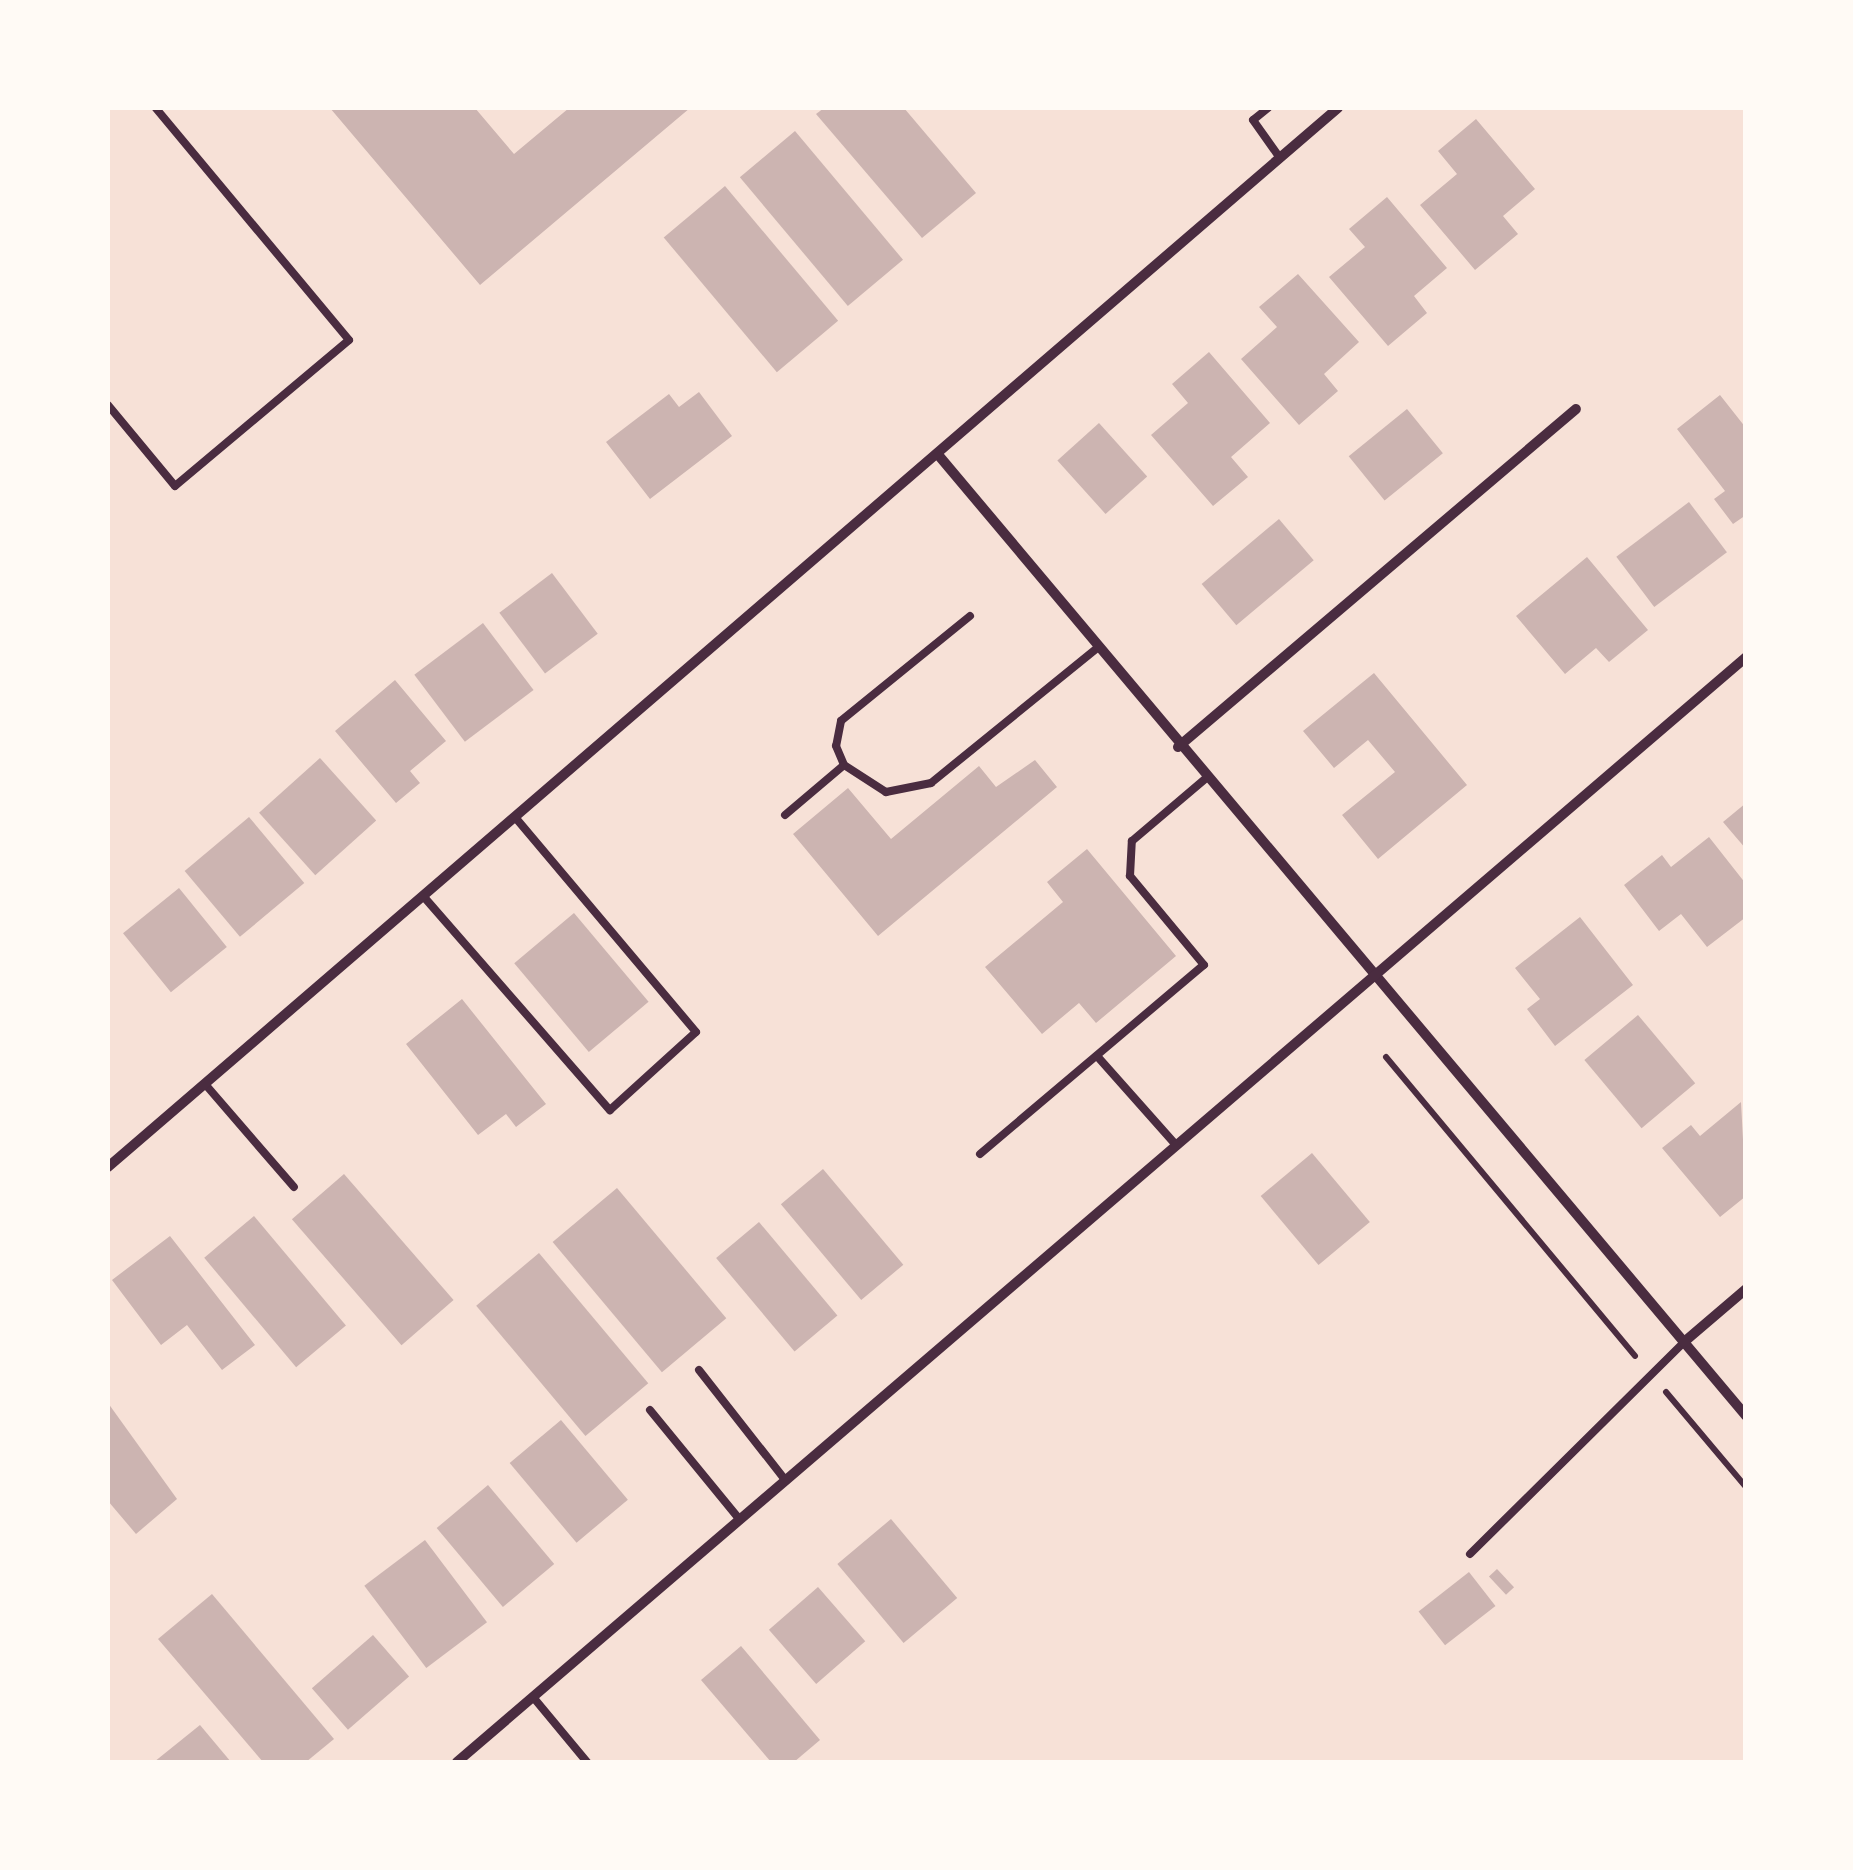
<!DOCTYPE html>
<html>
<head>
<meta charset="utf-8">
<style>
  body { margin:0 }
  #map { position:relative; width:1853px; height:1870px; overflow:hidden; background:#f7e1d7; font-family:"Public Sans",sans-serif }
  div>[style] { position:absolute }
  .building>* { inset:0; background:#ccb4b1; transform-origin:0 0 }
  .path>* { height:6px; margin:-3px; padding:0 3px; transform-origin:3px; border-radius:3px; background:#4a2c40 }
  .service>* { height:8px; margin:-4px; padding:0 4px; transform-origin:4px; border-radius:4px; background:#4a2c40 }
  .minor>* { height:10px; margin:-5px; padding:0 5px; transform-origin:5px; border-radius:5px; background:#4a2c40 }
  span { translate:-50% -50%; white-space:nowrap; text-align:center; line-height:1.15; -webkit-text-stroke:9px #fffaf5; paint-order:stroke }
  .frame { position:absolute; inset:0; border:110px solid #fffaf5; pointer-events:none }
</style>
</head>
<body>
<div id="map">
  <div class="building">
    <i style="clip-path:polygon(330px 108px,475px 108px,514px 154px,569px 108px,690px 108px,480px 285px)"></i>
    <i style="clip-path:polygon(824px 108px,904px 108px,976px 193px,922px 238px,816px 114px)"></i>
    <i style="clip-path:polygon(1476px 119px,1535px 189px,1503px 216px,1518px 234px,1475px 270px,1420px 205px,1457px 174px,1438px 151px)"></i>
    <i style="left:795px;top:131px;width:168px;height:72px;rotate:50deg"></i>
    <i style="left:725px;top:186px;width:176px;height:80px;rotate:50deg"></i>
    <i style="clip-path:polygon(1387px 197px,1447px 268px,1414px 296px,1427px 313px,1388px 346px,1329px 277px,1365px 247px,1349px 229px)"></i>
    <i style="clip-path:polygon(1298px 274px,1359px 342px,1324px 374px,1338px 391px,1299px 425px,1241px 359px,1277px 327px,1259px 307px)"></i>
    <i style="clip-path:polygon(1209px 352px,1270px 423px,1231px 457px,1248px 477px,1213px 506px,1151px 435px,1188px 403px,1172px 384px)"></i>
    <i style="clip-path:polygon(699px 392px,732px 436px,650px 499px,606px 442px,669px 394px,679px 407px)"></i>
    <i style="clip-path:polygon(1720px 395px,1746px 428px,1746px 515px,1733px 524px,1714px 499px,1725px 491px,1677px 429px)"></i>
    <i style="left:1407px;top:409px;width:57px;height:75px;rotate:51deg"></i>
    <i style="left:1099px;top:423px;width:72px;height:56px;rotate:48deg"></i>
    <i style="left:1689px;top:502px;width:63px;height:91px;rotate:53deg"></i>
    <i style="left:1279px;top:519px;width:54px;height:101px;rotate:50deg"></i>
    <i style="clip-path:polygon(1587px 557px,1648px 630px,1609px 662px,1596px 648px,1565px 674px,1516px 616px)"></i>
    <i style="left:552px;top:573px;width:76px;height:66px;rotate:53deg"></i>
    <i style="left:483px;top:623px;width:84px;height:86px;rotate:53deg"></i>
    <i style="clip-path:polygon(1374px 673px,1467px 785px,1378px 859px,1342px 815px,1395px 772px,1368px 740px,1334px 768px,1303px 731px)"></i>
    <i style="clip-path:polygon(395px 680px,446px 741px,410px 771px,420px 783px,396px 803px,335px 731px)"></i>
    <i style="left:320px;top:758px;width:84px;height:82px;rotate:48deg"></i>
    <i style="clip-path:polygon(1035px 760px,1057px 787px,878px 936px,793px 834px,848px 788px,891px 839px,979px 766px,996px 787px)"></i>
    <i style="clip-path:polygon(1746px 803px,1746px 849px,1723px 822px)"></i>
    <i style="left:249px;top:817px;width:86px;height:84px;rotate:50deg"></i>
    <i style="clip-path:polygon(1709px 837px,1746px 884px,1746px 917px,1707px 947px,1681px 914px,1659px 931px,1624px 885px,1662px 855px,1671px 867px)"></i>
    <i style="clip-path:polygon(1087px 849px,1176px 956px,1096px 1023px,1079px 1003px,1042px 1034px,985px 967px,1063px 902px,1047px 882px)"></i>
    <i style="left:179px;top:888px;width:76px;height:72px;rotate:51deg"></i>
    <i style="left:574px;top:913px;width:116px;height:78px;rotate:50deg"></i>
    <i style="clip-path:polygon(1580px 917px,1633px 985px,1555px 1046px,1527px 1009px,1540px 999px,1515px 968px)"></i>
    <i style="clip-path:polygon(462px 999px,546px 1104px,516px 1127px,506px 1114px,478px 1135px,406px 1044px)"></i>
    <i style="left:1638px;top:1015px;width:89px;height:70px;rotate:50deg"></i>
    <i style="clip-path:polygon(1741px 1102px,1746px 1196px,1720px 1217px,1662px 1148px,1691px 1125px,1700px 1136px)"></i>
    <i style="left:1312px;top:1153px;width:90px;height:67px;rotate:50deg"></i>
    <i style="left:823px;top:1169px;width:125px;height:55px;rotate:50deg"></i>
    <i style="left:344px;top:1174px;width:167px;height:69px;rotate:49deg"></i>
    <i style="left:617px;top:1188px;width:170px;height:84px;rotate:50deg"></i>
    <i style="left:254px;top:1216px;width:143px;height:65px;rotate:50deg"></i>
    <i style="left:759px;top:1222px;width:122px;height:56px;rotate:50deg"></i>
    <i style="clip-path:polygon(170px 1236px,255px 1345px,222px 1370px,187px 1325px,161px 1345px,112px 1280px)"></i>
    <i style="left:539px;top:1253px;width:170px;height:82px;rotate:50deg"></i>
    <i style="clip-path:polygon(108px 1403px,177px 1499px,136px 1534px,108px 1501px)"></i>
    <i style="left:561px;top:1420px;width:104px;height:67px;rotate:50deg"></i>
    <i style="left:488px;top:1485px;width:103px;height:67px;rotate:50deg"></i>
    <i style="left:891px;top:1519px;width:103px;height:70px;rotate:50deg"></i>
    <i style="left:425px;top:1540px;width:103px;height:76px;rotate:53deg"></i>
    <i style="left:1497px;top:1569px;width:25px;height:11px;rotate:47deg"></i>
    <i style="left:1469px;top:1572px;width:43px;height:64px;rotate:52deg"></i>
    <i style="left:818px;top:1587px;width:72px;height:65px;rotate:49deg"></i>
    <i style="clip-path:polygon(212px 1594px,334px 1739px,306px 1762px,263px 1762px,158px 1639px)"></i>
    <i style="left:373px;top:1635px;width:55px;height:81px;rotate:49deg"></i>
    <i style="clip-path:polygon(741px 1646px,820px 1740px,794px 1762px,771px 1762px,701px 1680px)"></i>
    <i style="clip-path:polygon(200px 1725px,231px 1762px,154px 1762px)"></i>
  </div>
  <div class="path">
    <i style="left:1386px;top:1057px;width:389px;rotate:50.2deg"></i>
    <i style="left:1666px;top:1392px;width:124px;rotate:49.9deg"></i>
  </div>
  <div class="service">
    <i style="left:1268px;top:108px;width:19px;rotate:141deg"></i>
    <i style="left:1253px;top:120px;width:47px;rotate:54.6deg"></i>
    <i style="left:108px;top:405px;width:105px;rotate:50.4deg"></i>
    <i style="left:175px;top:486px;width:227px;rotate:-40deg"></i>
    <i style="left:349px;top:340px;width:302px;rotate:-129.8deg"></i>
    <i style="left:970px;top:616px;width:166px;rotate:140.9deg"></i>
    <i style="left:841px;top:721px;width:25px;rotate:101deg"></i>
    <i style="left:836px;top:746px;width:21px;rotate:67deg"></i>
    <i style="left:844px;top:765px;width:50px;rotate:32.7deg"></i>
    <i style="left:886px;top:792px;width:46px;rotate:-11.3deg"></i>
    <i style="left:931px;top:783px;width:214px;rotate:-39.1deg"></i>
    <i style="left:785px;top:815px;width:77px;rotate:-40.3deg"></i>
    <i style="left:424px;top:897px;width:283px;rotate:48.9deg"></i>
    <i style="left:610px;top:1110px;width:116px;rotate:-42.2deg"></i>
    <i style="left:696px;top:1032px;width:280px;rotate:-130.1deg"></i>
    <i style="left:1097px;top:1056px;width:120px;rotate:48.4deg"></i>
    <i style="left:205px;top:1084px;width:136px;rotate:49.2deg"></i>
    <i style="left:980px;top:1154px;width:293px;rotate:-40.2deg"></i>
    <i style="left:1204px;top:965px;width:116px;rotate:-129.7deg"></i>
    <i style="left:1130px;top:876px;width:35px;rotate:-87deg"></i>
    <i style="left:1132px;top:841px;width:96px;rotate:-40.3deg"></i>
    <i style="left:699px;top:1370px;width:141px;rotate:51.9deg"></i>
    <i style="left:650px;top:1410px;width:142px;rotate:50.7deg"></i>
    <i style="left:1470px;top:1554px;width:301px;rotate:-44.7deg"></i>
    <i style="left:533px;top:1697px;width:85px;rotate:50.3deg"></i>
  </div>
  <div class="minor">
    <i style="left:940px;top:457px;width:1253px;rotate:49.95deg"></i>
    <i style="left:1178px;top:747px;width:522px;rotate:-40.34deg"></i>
    <i style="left:108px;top:1167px;width:1623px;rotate:-40.73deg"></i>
    <i style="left:1684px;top:1342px;width:82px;rotate:-40.5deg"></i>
    <i style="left:457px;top:1762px;width:1698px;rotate:-40.6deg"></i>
  </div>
  <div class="frame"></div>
</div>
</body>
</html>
